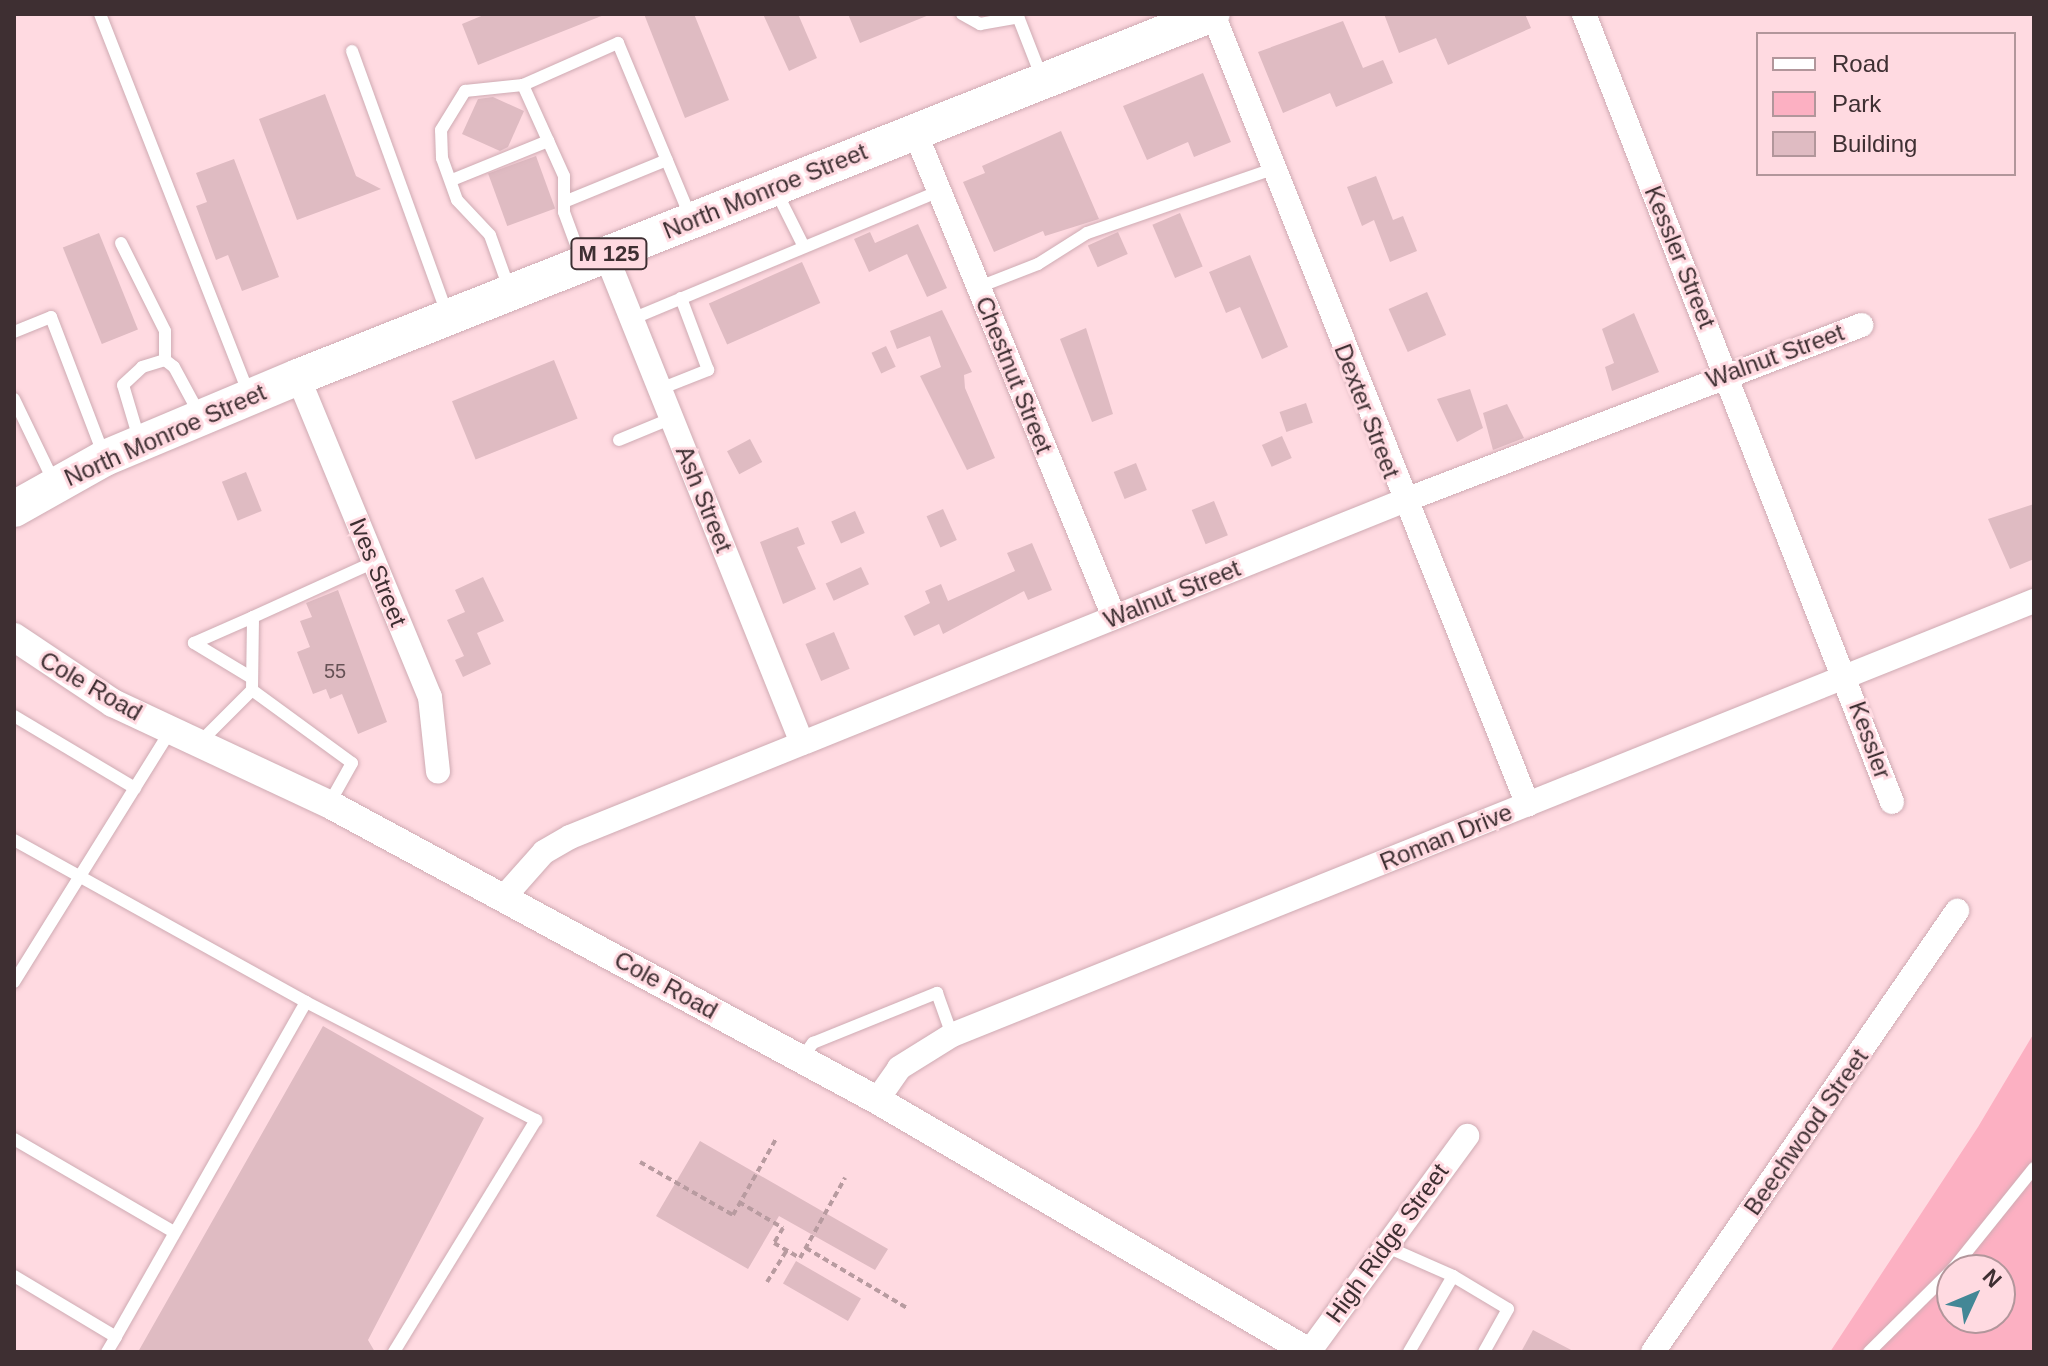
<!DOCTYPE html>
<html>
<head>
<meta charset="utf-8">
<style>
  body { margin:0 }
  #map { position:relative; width:2048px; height:1366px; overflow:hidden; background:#ffdae1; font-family:Arial,sans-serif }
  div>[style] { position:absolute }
  .green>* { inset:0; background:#fcb0c2 }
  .building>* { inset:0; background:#dfbbc2; transform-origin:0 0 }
  .path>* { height:4px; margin-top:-2px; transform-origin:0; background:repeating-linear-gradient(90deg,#b89ba0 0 6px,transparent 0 10px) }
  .roads { filter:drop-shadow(0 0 2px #cfabb3) drop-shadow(0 0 2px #cfabb3) }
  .service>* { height:12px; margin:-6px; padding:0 6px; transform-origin:6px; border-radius:6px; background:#fff }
  .minor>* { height:24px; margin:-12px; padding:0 12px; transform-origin:12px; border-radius:12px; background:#fff }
  .tertiary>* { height:28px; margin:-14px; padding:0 14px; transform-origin:14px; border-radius:14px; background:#fff }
  .primary>* { height:36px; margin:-18px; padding:0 18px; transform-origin:18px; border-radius:18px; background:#fff }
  span { translate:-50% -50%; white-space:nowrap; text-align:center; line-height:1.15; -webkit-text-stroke:6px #ffdae1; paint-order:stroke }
  .number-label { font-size:20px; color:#665256 }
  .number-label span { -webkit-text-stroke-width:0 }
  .shield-label span { padding:2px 6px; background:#ffdae1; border:2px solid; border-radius:6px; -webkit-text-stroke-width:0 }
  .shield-label { font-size:22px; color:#3e2f32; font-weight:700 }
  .street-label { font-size:24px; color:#3e2f32 }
  .frame { position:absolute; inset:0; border:16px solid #3e2f32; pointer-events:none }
  .legend { position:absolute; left:1756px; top:32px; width:260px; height:144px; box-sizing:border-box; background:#ffdae1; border:2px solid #b2969b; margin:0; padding:10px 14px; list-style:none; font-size:24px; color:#3e2f32 }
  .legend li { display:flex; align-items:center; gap:16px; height:40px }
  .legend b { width:40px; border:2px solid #b2969b }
  .north { position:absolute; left:1936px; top:1254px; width:80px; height:80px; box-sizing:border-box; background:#ffdae1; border:2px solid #b2969b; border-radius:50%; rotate:46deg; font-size:22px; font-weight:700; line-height:32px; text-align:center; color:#3e2f32 }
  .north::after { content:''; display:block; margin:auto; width:28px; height:36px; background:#438796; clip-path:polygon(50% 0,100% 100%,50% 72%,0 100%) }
</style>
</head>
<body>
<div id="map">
  <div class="green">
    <i style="clip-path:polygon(evenodd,2034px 1033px,2034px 1352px,1830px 1352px,1978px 1127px,2034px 1033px,1952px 1270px,2000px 1270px,2000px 1318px,1952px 1318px,1952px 1270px)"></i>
  </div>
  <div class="building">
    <i style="clip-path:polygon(486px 14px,604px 14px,604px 15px,478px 65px,462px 24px)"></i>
    <i style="clip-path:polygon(644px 14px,694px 14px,729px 100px,685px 118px)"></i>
    <i style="clip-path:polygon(763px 14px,798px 14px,817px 58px,789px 71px)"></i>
    <i style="clip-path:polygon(848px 14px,929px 14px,929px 15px,860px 43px)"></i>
    <i style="clip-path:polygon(1384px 14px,1525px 14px,1531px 28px,1448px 65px,1436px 38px,1399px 53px)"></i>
    <i style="clip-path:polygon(1343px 21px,1363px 68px,1383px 60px,1393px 83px,1336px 107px,1330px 93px,1283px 113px,1258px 52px)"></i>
    <i style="clip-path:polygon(1203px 73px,1231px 142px,1194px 157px,1188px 142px,1147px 160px,1123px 106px)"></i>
    <i style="clip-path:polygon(325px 94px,356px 176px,381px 189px,297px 220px,259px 119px)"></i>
    <i style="clip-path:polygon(493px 97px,524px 111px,508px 147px,500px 151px,462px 134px,478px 99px)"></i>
    <i style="clip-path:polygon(1061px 131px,1099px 219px,1045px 236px,1043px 231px,994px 252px,963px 182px,985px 173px,982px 166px)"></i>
    <i style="left:536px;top:156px;width:56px;height:51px;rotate:70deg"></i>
    <i style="clip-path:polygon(234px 159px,279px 277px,242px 291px,228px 255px,216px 260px,196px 206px,207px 202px,196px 173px)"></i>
    <i style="clip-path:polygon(1376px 176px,1393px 220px,1403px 216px,1417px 251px,1390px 262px,1374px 220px,1362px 226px,1347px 187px)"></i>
    <i style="left:1180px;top:213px;width:58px;height:30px;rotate:67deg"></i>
    <i style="clip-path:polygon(918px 224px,947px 288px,927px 297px,907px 254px,869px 272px,854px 239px,870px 232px,875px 243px)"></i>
    <i style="left:1118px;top:232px;width:24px;height:33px;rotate:66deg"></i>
    <i style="left:99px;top:233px;width:104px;height:39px;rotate:68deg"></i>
    <i style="clip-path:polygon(1250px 255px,1288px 347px,1262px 359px,1240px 307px,1226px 313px,1209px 272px)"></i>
    <i style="left:802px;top:262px;width:45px;height:102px;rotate:66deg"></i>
    <i style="left:1427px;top:292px;width:47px;height:42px;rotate:66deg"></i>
    <i style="clip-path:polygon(942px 310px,972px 372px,964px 375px,965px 388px,995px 458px,967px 470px,920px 376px,941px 367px,930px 336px,897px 349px,890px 331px)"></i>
    <i style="clip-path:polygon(1634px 313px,1659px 372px,1612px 391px,1605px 367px,1614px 363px,1602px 329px)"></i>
    <i style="clip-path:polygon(1086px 328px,1113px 414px,1092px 422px,1060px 339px)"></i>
    <i style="left:886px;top:346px;width:23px;height:16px;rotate:65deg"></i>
    <i style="left:554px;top:360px;width:63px;height:110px;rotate:68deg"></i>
    <i style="clip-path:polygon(1470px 389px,1483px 428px,1457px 442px,1437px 399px)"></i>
    <i style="left:1306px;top:403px;width:21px;height:28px;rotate:71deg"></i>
    <i style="clip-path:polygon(1507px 404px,1524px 438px,1493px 450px,1483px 413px)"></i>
    <i style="left:1282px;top:436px;width:24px;height:22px;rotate:66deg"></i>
    <i style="left:750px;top:439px;width:26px;height:26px;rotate:62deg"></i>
    <i style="left:1136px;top:463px;width:29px;height:24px;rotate:68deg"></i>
    <i style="left:246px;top:472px;width:42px;height:26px;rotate:68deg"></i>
    <i style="left:1214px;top:501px;width:37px;height:24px;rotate:68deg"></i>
    <i style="clip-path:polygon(2034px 504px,2034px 559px,2010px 569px,1988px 519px)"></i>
    <i style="left:943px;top:509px;width:34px;height:18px;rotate:66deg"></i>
    <i style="left:855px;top:511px;width:24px;height:26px;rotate:66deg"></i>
    <i style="clip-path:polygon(798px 527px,805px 544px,797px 547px,816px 589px,783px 604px,760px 542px)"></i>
    <i style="clip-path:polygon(1032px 543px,1052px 590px,1028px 600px,1024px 591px,943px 634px,939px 624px,914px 636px,904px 616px,930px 603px,925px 591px,941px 584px,948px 601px,1015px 571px,1007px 553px)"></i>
    <i style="left:861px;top:567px;width:19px;height:39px;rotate:65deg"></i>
    <i style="clip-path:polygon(483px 577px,504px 621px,477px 633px,491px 664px,463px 677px,455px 660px,464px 656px,447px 620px,465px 612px,455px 590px)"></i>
    <i style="clip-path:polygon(338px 590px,387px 722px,358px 734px,342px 694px,330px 699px,326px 689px,313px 694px,297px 652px,310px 647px,300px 621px,312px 617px,306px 603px)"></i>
    <i style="left:834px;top:632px;width:40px;height:31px;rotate:67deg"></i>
    <i style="clip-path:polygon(323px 1026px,484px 1118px,368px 1340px,375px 1352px,138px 1352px)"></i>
    <i style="clip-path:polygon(700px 1141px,888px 1249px,875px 1270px,779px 1216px,748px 1269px,656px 1216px)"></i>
    <i style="left:796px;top:1261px;width:75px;height:26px;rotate:30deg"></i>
    <i style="clip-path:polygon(1533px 1330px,1575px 1352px,1521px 1352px)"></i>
  </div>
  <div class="path">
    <i style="left:640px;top:1162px;width:107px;rotate:29.7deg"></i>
    <i style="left:733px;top:1215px;width:87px;rotate:-60.5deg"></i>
    <i style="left:739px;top:1202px;width:51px;rotate:30.6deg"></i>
    <i style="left:783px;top:1228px;width:17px;rotate:121deg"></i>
    <i style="left:774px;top:1243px;width:30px;rotate:30deg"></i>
    <i style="left:800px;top:1258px;width:92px;rotate:-60.6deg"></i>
    <i style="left:806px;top:1248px;width:117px;rotate:30.7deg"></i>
    <i style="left:767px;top:1282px;width:38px;rotate:-58deg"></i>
  </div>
  <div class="roads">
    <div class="service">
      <i style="left:100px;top:14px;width:408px;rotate:68.6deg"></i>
      <i style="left:962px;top:14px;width:21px;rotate:29deg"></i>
      <i style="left:980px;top:24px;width:39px;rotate:-10deg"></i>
      <i style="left:1017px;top:14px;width:69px;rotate:68.7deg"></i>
      <i style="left:352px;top:51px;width:280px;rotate:70.1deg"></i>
      <i style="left:452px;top:180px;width:104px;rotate:-22.1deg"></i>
      <i style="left:776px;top:191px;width:60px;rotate:63.4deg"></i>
      <i style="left:564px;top:202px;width:111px;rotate:-22.2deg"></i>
      <i style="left:121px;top:243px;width:98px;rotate:63.4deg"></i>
      <i style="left:165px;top:331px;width:29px;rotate:90deg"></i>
      <i style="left:582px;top:261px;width:52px;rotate:-110.2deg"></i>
      <i style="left:564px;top:212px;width:36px;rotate:-90deg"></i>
      <i style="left:564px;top:176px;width:100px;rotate:-114.3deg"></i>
      <i style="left:523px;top:85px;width:104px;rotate:-23.9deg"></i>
      <i style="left:618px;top:43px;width:190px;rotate:67.4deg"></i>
      <i style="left:979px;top:287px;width:63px;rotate:-21.3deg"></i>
      <i style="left:1038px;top:264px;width:58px;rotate:-32.3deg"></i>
      <i style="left:1087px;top:233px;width:197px;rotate:-19deg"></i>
      <i style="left:510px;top:291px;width:59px;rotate:-109.7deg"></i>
      <i style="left:490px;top:235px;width:48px;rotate:-133.3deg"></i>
      <i style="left:457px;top:200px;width:45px;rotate:-109.7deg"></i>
      <i style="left:442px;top:158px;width:28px;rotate:-92deg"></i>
      <i style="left:441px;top:130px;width:46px;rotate:-58.4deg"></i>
      <i style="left:465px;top:91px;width:58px;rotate:-5.9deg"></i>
      <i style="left:632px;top:319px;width:333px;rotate:-22.6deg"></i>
      <i style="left:14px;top:332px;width:40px;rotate:-22deg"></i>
      <i style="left:51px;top:317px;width:149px;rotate:69.1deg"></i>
      <i style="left:660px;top:389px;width:52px;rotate:-21.6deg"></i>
      <i style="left:708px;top:370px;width:77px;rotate:-110.6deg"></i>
      <i style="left:14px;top:399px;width:92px;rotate:64.3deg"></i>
      <i style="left:619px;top:440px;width:57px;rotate:-22.5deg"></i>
      <i style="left:140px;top:442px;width:59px;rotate:-106.6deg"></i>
      <i style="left:123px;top:385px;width:26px;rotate:-43deg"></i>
      <i style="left:142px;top:367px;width:24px;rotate:-17deg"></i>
      <i style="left:165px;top:360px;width:11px;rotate:38deg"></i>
      <i style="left:174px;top:367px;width:55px;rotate:61.6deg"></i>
      <i style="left:252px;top:678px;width:68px;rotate:-148.9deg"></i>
      <i style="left:194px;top:643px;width:64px;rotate:-23.8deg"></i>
      <i style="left:14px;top:716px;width:141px;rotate:30.8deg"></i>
      <i style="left:199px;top:743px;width:75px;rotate:-45deg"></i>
      <i style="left:329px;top:804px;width:47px;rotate:-60.7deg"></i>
      <i style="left:352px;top:763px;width:124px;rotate:-143.9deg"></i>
      <i style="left:252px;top:690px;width:73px;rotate:-89.2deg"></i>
      <i style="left:253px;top:617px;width:133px;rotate:-24.4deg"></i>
      <i style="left:14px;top:840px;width:334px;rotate:29deg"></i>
      <i style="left:306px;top:1002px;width:385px;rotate:119.6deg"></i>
      <i style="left:116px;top:1337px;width:119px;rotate:-149.1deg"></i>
      <i style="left:14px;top:982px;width:297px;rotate:-58.1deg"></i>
      <i style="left:306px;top:1002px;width:259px;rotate:27.2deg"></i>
      <i style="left:536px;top:1120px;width:272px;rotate:121.5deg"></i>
      <i style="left:802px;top:1058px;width:19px;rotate:-54deg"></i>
      <i style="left:813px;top:1043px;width:134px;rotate:-22deg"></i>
      <i style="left:937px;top:993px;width:45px;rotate:70.3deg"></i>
      <i style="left:14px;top:1139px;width:185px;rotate:30.2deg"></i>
      <i style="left:1385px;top:1246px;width:74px;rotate:23.8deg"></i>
      <i style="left:1453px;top:1276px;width:88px;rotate:120.1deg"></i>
      <i style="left:1952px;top:1270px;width:131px;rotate:-51.2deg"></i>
      <i style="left:1453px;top:1276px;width:64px;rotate:31deg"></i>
      <i style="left:1508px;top:1309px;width:49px;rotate:119.2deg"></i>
      <i style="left:107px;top:1352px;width:17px;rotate:-59deg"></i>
      <i style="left:1869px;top:1352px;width:117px;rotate:-44.7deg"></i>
    </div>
    <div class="minor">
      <i style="left:1213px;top:14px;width:851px;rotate:68.29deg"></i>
      <i style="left:1584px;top:14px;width:846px;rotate:68.65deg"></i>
      <i style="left:915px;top:132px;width:524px;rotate:67.69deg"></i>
      <i style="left:606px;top:255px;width:526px;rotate:68.12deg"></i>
      <i style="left:298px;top:377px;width:346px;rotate:67.6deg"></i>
      <i style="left:430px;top:697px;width:75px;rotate:83.9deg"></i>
      <i style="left:504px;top:897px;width:60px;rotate:-48.4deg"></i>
      <i style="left:544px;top:852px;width:30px;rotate:-30deg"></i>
      <i style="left:570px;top:837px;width:898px;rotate:-21.97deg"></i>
      <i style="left:1403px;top:501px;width:491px;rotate:-21deg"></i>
      <i style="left:877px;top:1100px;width:39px;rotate:-55deg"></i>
      <i style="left:899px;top:1068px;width:62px;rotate:-31.9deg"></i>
      <i style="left:952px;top:1035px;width:1166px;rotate:-21.86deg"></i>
      <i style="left:1309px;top:1352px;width:268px;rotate:-53.8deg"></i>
      <i style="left:1653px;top:1352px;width:536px;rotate:-55.42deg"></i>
    </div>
    <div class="tertiary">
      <i style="left:14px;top:637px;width:119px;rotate:33.7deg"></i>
      <i style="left:113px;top:703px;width:238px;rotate:25.1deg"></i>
      <i style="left:329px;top:804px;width:623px;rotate:28.38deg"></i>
      <i style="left:877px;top:1100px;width:500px;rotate:30.26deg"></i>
    </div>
    <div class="primary">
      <i style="left:14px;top:509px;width:104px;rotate:-29.3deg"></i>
      <i style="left:105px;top:458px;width:209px;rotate:-22.8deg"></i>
      <i style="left:298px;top:377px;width:983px;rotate:-21.66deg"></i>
    </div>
  </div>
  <div class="number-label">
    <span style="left:335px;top:671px">55</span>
  </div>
  <div class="shield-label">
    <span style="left:609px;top:254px">M 125</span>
  </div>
  <div class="street-label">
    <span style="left:765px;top:191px;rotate:-22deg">North Monroe Street</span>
    <span style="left:1680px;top:257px;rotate:68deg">Kessler Street</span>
    <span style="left:1775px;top:356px;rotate:-20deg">Walnut Street</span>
    <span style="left:1014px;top:375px;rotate:68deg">Chestnut Street</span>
    <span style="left:1367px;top:411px;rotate:69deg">Dexter Street</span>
    <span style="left:165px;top:435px;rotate:-24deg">North Monroe Street</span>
    <span style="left:704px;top:499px;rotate:68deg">Ash Street</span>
    <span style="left:378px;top:572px;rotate:68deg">Ives Street</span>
    <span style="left:1172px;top:594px;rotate:-22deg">Walnut Street</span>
    <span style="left:91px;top:686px;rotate:30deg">Cole Road</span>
    <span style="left:1870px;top:740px;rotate:70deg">Kessler</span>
    <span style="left:1446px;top:837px;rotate:-22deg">Roman Drive</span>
    <span style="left:666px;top:985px;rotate:29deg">Cole Road</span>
    <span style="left:1806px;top:1132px;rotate:-55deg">Beechwood Street</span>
    <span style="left:1387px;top:1243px;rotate:-54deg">High Ridge Street</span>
  </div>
  <div class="frame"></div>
  <ul class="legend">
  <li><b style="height:10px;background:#fff"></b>Road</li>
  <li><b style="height:22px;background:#fcb0c2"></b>Park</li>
  <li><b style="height:22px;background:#dfbbc2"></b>Building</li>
  </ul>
  <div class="north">N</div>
</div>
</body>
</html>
